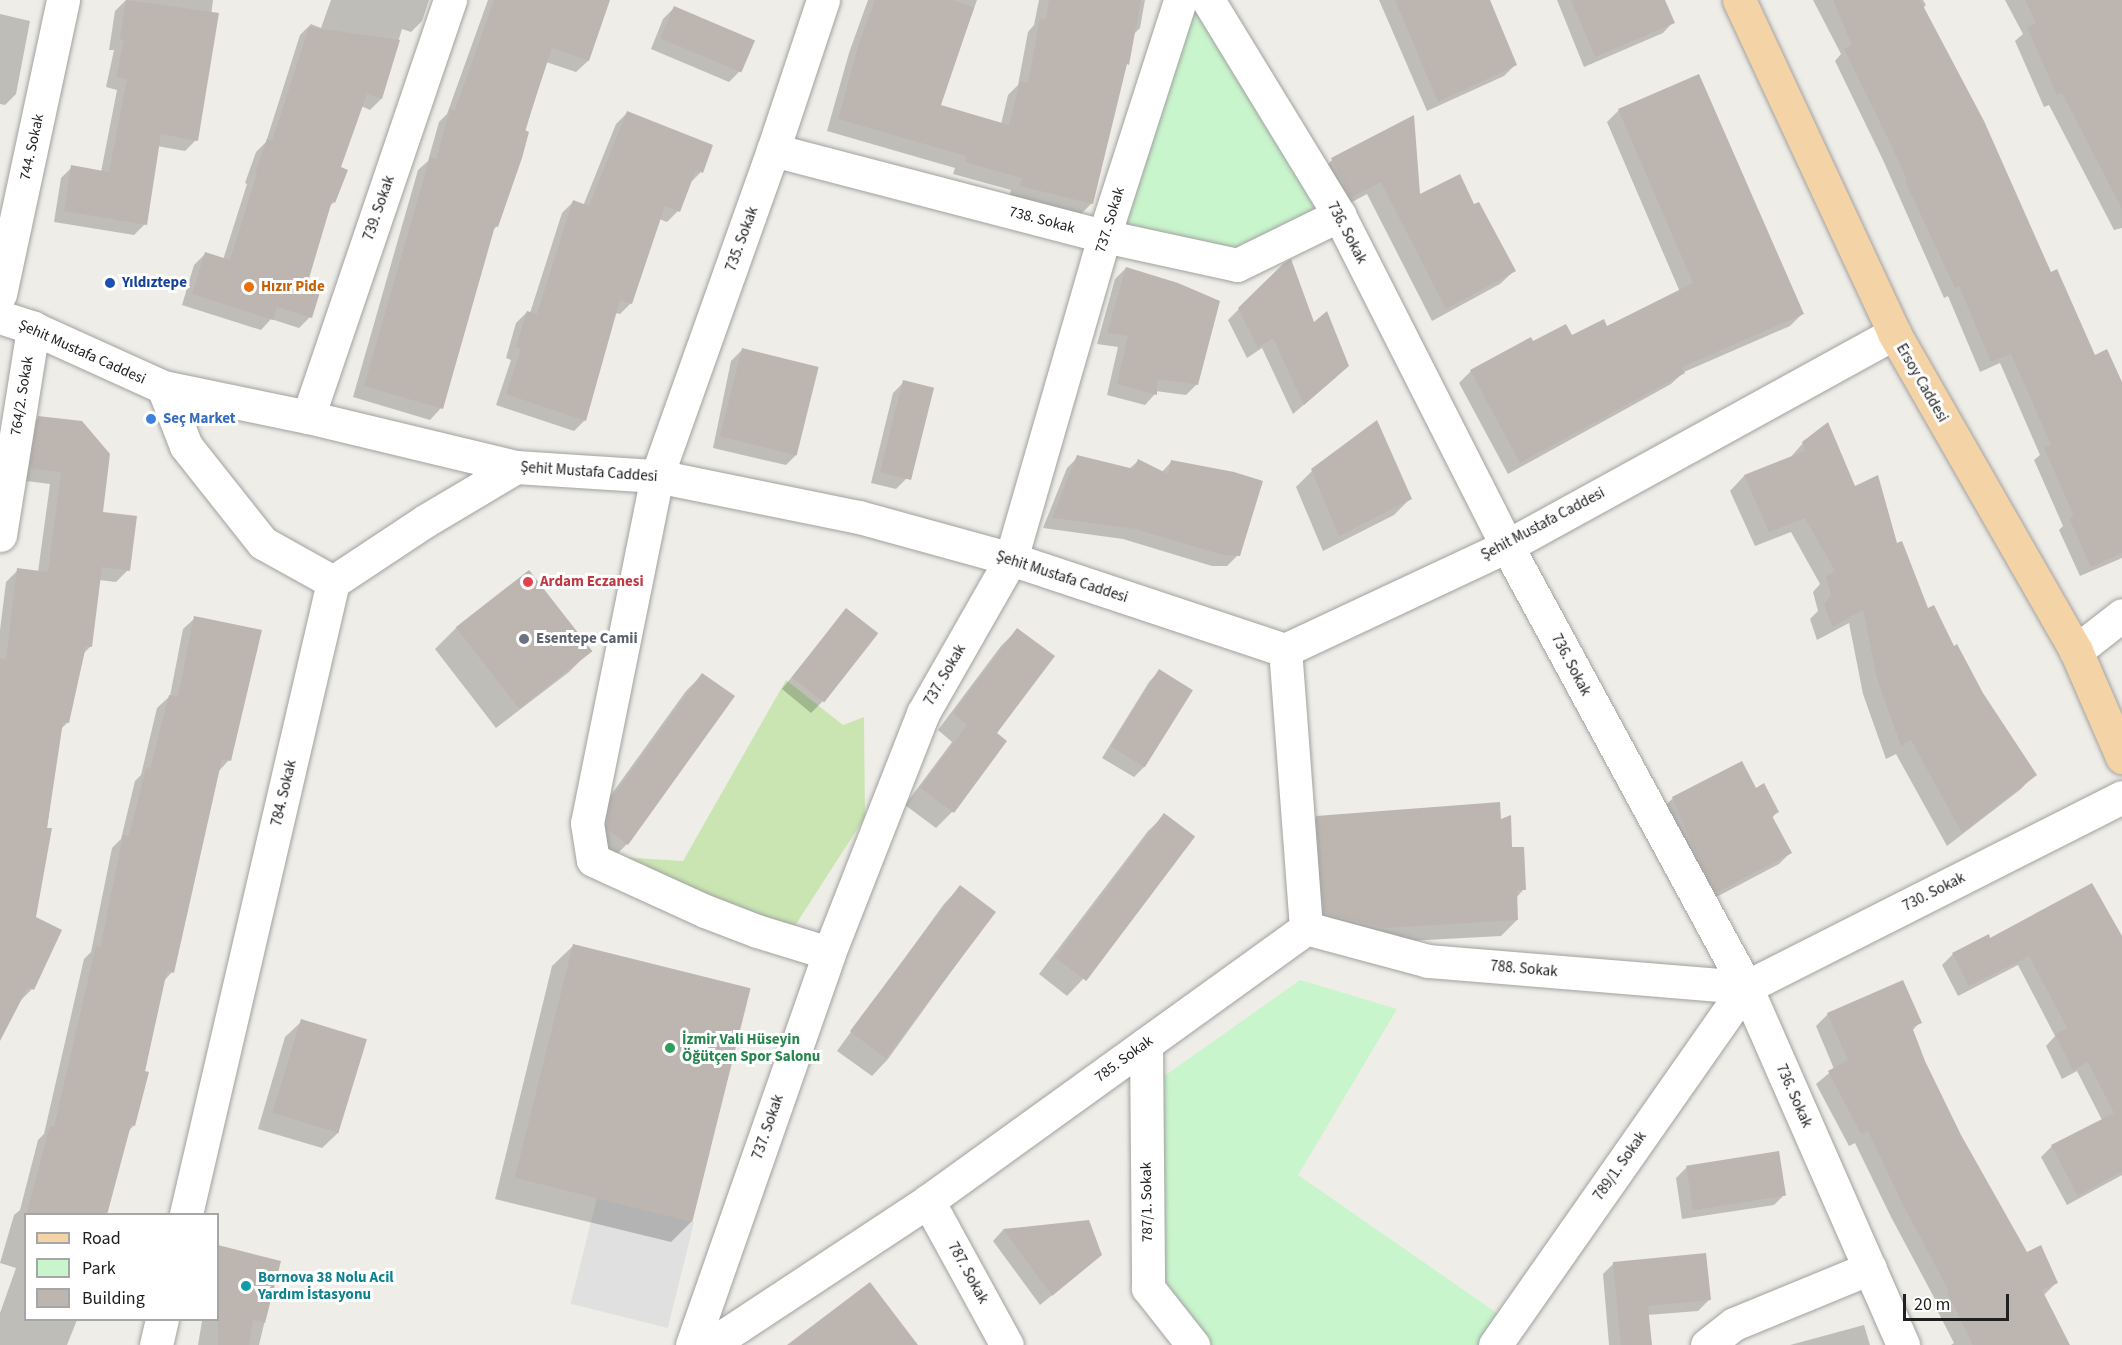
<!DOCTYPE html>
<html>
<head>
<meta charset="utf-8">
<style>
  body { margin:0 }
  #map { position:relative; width:2122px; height:1345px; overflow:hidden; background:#efede7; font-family:"Source Sans 3",sans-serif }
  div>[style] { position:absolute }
  .grass>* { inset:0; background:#cae5b1 }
  .park>* { inset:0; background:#c8f5cc }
  .parking>* { inset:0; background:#e0e0e0; transform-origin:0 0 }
  .shadow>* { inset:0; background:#0003 }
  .building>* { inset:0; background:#bdb6b0; transform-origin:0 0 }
  .roads { filter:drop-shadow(0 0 2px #a1a1a1) drop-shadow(0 0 2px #a1a1a1) }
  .minor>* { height:33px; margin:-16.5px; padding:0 16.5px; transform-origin:16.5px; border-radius:16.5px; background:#fff }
  .major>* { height:33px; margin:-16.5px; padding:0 16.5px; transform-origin:16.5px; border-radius:16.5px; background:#f4d4a7 }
  .dots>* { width:16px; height:16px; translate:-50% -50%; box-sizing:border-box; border:3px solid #fff; border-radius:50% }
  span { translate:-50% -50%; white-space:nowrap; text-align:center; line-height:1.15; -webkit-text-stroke:6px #fff; paint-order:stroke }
  .street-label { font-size:15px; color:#202020 }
  .transit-label { font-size:15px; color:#164399; font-weight:700 }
  .left { translate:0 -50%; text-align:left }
  .food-label { font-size:15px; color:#c56008; font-weight:700 }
  .shop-label { font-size:15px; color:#366cbe; font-weight:700 }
  .health-label { font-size:15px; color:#be3a42; font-weight:700 }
  .worship-label { font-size:15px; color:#5b616d; font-weight:700 }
  .leisure-label { font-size:15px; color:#27864d; font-weight:700 }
  .culture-label { font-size:15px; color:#0d838f; font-weight:700 }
  .legend { position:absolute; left:24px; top:1213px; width:195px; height:108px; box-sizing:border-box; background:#fff; border:2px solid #a6a6a6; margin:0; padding:8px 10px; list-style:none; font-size:18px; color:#202020 }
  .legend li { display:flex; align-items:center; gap:12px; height:30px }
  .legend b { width:30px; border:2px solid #a6a6a6 }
  .scale { position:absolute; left:1903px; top:1294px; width:106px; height:27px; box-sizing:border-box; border:3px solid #202020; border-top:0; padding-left:8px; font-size:18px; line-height:21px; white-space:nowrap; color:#202020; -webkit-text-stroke:4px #fff; paint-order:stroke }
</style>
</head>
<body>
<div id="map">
  <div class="grass">
    <i style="clip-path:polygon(786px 680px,843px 725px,864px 717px,865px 817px,789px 935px,601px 856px,683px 861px)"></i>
  </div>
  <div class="park">
    <i style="clip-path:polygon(1193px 0,1325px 212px,1235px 253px,1119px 228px)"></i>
    <i style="clip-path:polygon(1300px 980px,1397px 1009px,1298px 1175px,1504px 1318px,1484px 1345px,1205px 1345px,1163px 1291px,1156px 1082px)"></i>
  </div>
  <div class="parking">
    <i style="left:597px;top:1198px;width:100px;height:109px;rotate:14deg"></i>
  </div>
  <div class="shadow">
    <i style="clip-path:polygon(126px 0,213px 0,196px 140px,185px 151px,157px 146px,145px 224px,134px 235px,54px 222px,61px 178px,72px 167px,101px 172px,117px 90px,106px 87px,114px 50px,109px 50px,115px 11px)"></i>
    <i style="clip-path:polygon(331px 0,429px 0,422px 21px,411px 32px,402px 29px,381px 99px,370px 110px,361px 106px,339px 168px,334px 202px,329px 207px,305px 286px,310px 317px,299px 328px,271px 319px,261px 330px,182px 305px,194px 265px,205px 254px,223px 260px,247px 184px,245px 183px,256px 152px,266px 142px,300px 35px,311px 24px,321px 28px)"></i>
    <i style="clip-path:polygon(488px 0,603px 0,608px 3px,588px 61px,576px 72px,546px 62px,497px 226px,492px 231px,441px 408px,430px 420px,353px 397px,418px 170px,428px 161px,439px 122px,447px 114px)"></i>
    <i style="clip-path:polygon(868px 0,977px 0,939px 106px,1001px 124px,1008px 95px,1018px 85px,1028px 32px,1034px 25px,1039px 0,1145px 0,1140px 28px,1132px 36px,1092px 203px,1080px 215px,1009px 198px,1011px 190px,953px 174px,955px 168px,827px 131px,849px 53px)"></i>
    <i style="clip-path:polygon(1379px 0,1487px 0,1515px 65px,1504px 76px,1427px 111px)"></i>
    <i style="clip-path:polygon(1557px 0,1664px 0,1673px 22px,1663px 33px,1584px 67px)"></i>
    <i style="clip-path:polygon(1813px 0,1923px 0,1926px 5px,1923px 8px,2050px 274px,2095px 357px,2122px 399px,2122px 558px,2080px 576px,2059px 530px,2063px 526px,2034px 460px,2040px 455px,2000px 363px,1980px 372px,1948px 296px,1944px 298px,1883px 160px,1835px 61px,1841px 54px)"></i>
    <i style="clip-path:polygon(2005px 0,2117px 0,2122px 13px,2122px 228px,2114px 230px,2049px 105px,2044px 107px,2015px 41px,2023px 34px)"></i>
    <i style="clip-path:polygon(674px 8px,740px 71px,729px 82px,651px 49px,663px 19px)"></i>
    <i style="clip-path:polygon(0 14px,30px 21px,16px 94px,5px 105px,0 104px)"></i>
    <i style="clip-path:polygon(1619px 110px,1802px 314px,1790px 326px,1684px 372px,1671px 384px,1508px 474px,1459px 383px,1471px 371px,1532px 343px,1607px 328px,1680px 292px,1607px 122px)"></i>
    <i style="clip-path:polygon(627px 113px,701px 172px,690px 183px,678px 211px,667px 222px,659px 219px,631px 303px,620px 314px,615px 313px,585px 420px,574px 431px,496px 405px,511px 360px,506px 358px,516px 323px,527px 312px,530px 313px,562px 213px,573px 202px,583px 206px,616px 124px)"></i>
    <i style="clip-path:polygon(1332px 160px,1419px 196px,1474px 206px,1514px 271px,1500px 284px,1432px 321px,1367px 194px,1337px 210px,1319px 173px)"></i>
    <i style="clip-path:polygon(1283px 265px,1336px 377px,1293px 414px,1262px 348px,1247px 358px,1228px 320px)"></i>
    <i style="clip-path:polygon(1126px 268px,1197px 384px,1186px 395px,1155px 391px,1155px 394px,1145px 405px,1107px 395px,1118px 347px,1097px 344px,1115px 279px)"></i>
    <i style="clip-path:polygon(742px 350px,797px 454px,786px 465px,713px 448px,731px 361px)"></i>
    <i style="clip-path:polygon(904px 382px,907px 478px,896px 489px,871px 483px,893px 393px)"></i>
    <i style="clip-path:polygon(38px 418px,101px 513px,128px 570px,116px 582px,99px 580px,91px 646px,83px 654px,68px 722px,60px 730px,35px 918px,60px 930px,32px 989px,20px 1001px,0 1037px,0 630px,6px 582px,18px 570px,38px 572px,50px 484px,18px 480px,26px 430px)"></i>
    <i style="clip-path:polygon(1803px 443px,1854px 488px,1896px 545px,1927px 610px,2035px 774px,2021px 789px,1947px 846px,1896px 754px,1886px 759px,1863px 694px,1849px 623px,1817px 640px,1810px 619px,1818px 611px,1813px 592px,1820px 584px,1791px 532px,1755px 546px,1730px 491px,1744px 476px,1789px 459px)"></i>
    <i style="clip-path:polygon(1078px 457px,1129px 469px,1138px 461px,1161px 473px,1171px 462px,1238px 555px,1227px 566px,1212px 566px,1123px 539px,1043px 528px,1067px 468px)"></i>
    <i style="clip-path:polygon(1312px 471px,1411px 498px,1394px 515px,1323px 551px,1296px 487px)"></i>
    <i style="clip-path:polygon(846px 610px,822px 702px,811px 713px,782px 689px)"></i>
    <i style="clip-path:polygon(195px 618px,229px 760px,218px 772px,172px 972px,163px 982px,134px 1125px,128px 1132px,106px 1214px,26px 1214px,26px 1320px,77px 1320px,67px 1345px,0 1345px,0 1313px,16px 1268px,0 1263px,14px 1215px,20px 1210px,38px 1140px,44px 1134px,84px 959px,91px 952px,112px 848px,121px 839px,135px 781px,141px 775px,157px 708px,170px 696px,183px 629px)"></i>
    <i style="clip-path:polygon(456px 628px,590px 651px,569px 672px,496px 728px,435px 649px)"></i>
    <i style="clip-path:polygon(1017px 630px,995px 733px,952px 812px,936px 828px,905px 805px,952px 742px,938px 730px,1001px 646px)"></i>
    <i style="clip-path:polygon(1159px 671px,1191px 690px,1145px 766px,1134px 777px,1102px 758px,1149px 682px)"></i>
    <i style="clip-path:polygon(702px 675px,627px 844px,611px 860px,595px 817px,686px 691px)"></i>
    <i style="clip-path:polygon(1755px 790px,1777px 812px,1772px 818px,1790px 853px,1779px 864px,1705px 903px,1662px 809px,1673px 798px)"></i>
    <i style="clip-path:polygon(1165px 815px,1083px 979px,1067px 996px,1039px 974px,1148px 831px)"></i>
    <i style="clip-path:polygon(1317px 817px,1499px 821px,1524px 889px,1516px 898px,1517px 920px,1501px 936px,1370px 943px,1308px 929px,1301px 833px)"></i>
    <i style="clip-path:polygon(960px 887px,994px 912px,888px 1059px,872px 1076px,837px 1051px,944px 904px)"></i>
    <i style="clip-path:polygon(1990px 940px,2122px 944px,2122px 1175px,2067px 1205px,2041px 1157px,2052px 1146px,2102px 1120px,2077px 1071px,2062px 1079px,2046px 1046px,2055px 1036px,2018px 965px,1958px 996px,1942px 965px,1953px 954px)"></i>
    <i style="clip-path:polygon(574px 945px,692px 1221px,671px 1242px,495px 1199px,552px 966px)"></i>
    <i style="clip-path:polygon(1828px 1014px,1920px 1022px,1912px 1031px,1924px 1062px,1960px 1136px,2027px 1254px,2056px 1283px,2043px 1296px,2069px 1345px,1951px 1345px,1954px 1343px,1935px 1306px,1937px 1303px,1891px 1217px,1855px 1143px,1849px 1146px,1816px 1084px,1834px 1069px,1816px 1026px)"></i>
    <i style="clip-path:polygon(302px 1021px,339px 1132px,322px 1148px,258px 1129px,285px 1037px)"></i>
    <i style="clip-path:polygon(1687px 1167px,1784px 1195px,1774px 1205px,1682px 1219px,1676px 1178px)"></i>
    <i style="clip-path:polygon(1088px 1222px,1101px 1255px,1040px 1305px,993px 1241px,1003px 1230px)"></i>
    <i style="clip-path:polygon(218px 1246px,279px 1262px,259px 1345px,198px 1345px,202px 1321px,197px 1320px,218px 1320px)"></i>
    <i style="clip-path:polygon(1614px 1263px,1709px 1300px,1698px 1311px,1647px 1315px,1650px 1345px,1609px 1345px,1603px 1274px)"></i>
    <i style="clip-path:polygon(1864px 1325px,1870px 1345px,1790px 1345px)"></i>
  </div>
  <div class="building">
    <i style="clip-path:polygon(126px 0,219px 13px,198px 141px,161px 134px,147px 225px,64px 211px,71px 165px,109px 172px,127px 79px,116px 77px,124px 40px,120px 39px)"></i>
    <i style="clip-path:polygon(494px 0,610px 0,589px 61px,552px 48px,525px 130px,529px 132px,522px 158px,498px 227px,495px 226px,443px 409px,364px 386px,430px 157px,436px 159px,450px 109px,455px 110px)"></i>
    <i style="clip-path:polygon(875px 0,953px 0,974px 8px,941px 105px,1009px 125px,1020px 81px,1028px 83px,1040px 18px,1046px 19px,1049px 0,1141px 0,1129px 65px,1127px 64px,1093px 204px,1020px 186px,1022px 178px,965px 162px,966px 156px,838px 119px,860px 40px)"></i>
    <i style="clip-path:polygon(1395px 0,1490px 0,1517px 65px,1438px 102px)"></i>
    <i style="clip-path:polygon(1571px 0,1665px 0,1675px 23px,1595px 57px)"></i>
    <i style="clip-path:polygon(1833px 0,1920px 0,1984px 121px,2051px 272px,2057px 269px,2095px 355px,2107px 349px,2122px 382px,2122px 553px,2091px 567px,2069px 518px,2074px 516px,2044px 448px,2051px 445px,2011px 354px,1991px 362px,1959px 286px,1955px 288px,1905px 181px,1907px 180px,1893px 149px,1844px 49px,1852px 45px)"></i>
    <i style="clip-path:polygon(2025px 0,2122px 0,2122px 209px,2062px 93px,2057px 95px,2027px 27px,2036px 23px)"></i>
    <i style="left:674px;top:6px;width:88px;height:35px;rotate:23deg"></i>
    <i style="clip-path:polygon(309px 27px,400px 40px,382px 99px,367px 94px,341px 167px,348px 170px,335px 203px,332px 201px,307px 285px,321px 289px,312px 318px,277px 307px,273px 320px,192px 294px,205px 252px,230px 260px,257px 173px,255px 172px,267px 139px,272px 141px)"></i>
    <i style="clip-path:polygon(1699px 74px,1804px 314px,1682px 367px,1685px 373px,1520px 463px,1470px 370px,1531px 337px,1533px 341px,1566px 324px,1572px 335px,1604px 319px,1607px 326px,1693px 283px,1618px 109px)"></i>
    <i style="clip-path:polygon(627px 111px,713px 145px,703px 173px,696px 170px,680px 212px,665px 206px,632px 304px,620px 300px,586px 421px,506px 394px,521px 349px,516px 347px,527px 311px,537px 314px,573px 200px,589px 206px)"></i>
    <i style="clip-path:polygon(1414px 115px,1420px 194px,1460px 174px,1474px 204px,1479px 202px,1516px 271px,1446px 309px,1381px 182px,1351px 198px,1331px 158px)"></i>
    <i style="clip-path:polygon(1291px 259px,1314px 322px,1327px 311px,1349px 366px,1304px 405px,1273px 338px,1258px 348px,1238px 308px,1283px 264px)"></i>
    <i style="clip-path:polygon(1126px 267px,1178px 283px,1220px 301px,1198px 385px,1157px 379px,1157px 395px,1117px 384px,1128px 336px,1107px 333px)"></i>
    <i style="left:742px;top:348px;width:79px;height:91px;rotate:14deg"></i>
    <i style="left:903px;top:380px;width:32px;height:95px;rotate:14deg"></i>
    <i style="clip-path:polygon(38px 416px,82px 421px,110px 454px,103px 512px,137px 516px,130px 571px,102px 567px,92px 647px,86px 646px,69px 723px,63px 722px,47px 828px,52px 828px,36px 917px,62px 930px,34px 990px,28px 987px,0 1041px,0 658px,6px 659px,17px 568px,48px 572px,61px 472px,30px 469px)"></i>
    <i style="clip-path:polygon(1377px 420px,1412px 499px,1339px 536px,1311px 469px)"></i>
    <i style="clip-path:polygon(1828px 422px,1855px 486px,1878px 475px,1897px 543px,1902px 541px,1928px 608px,1934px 605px,1954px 646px,1957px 644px,1983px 693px,2037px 775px,1962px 833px,1911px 740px,1901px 746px,1877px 679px,1863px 610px,1832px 627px,1824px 604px,1831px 595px,1826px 576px,1835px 571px,1805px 518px,1769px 532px,1744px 475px,1805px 451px,1802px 442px)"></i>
    <i style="clip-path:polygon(1077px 455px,1134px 469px,1138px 459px,1168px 474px,1171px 460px,1234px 472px,1263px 481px,1240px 556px,1223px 555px,1135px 529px,1052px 518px)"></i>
    <i style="left:529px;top:570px;width:103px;height:93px;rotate:52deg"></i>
    <i style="left:846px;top:608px;width:41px;height:88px;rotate:38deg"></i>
    <i style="clip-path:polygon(194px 616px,262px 630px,231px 761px,222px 759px,174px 973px,167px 971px,145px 1071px,149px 1072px,135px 1126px,131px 1125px,107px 1215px,26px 1215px,50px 1126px,54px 1127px,96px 945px,100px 948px,123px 835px,129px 836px,146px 768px,150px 769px,169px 695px,178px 697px)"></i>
    <i style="clip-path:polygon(1017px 628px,1055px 656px,997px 733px,1007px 741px,954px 813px,920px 788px,967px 725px,953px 713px)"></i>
    <i style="left:1159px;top:669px;width:40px;height:91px;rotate:32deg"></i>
    <i style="clip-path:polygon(702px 673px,735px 696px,628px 845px,607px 829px,611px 799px)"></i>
    <i style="clip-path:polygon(1742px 761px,1756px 788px,1764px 783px,1779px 812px,1772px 816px,1792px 853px,1716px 893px,1699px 860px,1672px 797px)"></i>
    <i style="clip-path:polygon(1500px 802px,1501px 819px,1511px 815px,1512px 847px,1524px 847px,1526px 890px,1517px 890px,1518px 920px,1387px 928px,1324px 913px,1316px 816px)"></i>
    <i style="left:1164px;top:813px;width:39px;height:181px;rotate:37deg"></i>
    <i style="clip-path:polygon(2092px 883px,2122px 936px,2122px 1171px,2078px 1196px,2051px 1145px,2114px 1113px,2088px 1062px,2073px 1070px,2055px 1034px,2067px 1028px,2029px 956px,1969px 986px,1952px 953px,1989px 934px,1990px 938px)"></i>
    <i style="left:960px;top:885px;width:45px;height:183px;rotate:37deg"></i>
    <i style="left:573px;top:944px;width:183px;height:241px;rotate:14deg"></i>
    <i style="clip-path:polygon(1903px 980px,1922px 1023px,1912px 1027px,1925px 1061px,1961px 1135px,2027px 1252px,2041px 1245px,2058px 1283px,2042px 1290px,2070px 1345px,1973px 1345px,1947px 1292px,1949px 1291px,1903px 1205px,1868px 1131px,1861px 1134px,1828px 1071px,1848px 1060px,1827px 1013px)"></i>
    <i style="left:301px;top:1019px;width:69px;height:98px;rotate:17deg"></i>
    <i style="left:1779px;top:1151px;width:45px;height:94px;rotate:81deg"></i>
    <i style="clip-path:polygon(1089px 1220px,1102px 1255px,1052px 1296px,1003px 1229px)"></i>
    <i style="clip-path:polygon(218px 1245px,281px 1261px,265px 1323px,253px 1320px,249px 1345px,218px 1345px)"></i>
    <i style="clip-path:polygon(1706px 1253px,1711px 1300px,1648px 1306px,1652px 1345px,1621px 1345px,1613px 1262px)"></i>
    <i style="clip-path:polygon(870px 1282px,918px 1345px,787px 1345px)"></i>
  </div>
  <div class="roads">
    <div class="minor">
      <i style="left:823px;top:0;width:158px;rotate:108.4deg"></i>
      <i style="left:773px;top:150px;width:346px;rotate:109.6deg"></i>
      <i style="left:657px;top:476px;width:354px;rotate:101.4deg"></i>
      <i style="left:587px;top:823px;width:37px;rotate:81deg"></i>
      <i style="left:593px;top:860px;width:123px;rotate:24.5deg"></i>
      <i style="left:705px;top:911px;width:56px;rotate:21deg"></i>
      <i style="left:757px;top:931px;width:75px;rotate:17deg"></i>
      <i style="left:1208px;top:0;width:252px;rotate:58.6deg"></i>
      <i style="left:1339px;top:215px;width:371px;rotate:63.1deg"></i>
      <i style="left:1507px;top:546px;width:502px;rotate:61.54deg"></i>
      <i style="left:1746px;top:987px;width:391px;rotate:66.3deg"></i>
      <i style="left:773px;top:150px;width:342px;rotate:14.6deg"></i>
      <i style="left:1104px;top:236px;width:136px;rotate:12.3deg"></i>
      <i style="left:1237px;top:265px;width:114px;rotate:-26.1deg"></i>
      <i style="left:0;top:294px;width:301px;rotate:-77.9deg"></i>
      <i style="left:0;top:317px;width:35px;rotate:18deg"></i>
      <i style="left:33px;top:328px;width:143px;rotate:24.4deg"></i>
      <i style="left:163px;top:387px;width:148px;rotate:11.7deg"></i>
      <i style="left:308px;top:417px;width:214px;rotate:13.5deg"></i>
      <i style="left:516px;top:467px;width:141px;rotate:3.7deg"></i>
      <i style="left:657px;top:476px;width:206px;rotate:11.5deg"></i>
      <i style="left:859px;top:517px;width:158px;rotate:15.4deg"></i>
      <i style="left:1011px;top:559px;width:289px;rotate:18.4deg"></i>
      <i style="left:1285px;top:650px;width:245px;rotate:-25.1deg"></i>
      <i style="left:1507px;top:546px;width:442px;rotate:-28.8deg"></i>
      <i style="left:163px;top:387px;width:63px;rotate:68.7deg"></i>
      <i style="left:186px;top:446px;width:124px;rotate:51.6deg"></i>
      <i style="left:263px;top:543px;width:80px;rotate:29.1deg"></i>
      <i style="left:308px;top:417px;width:441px;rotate:-71.2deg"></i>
      <i style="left:0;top:535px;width:210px;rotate:-80.9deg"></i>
      <i style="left:2076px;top:651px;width:58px;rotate:-38deg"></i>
      <i style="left:1306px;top:928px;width:126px;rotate:15.1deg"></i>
      <i style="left:1428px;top:961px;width:319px;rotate:4.7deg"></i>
      <i style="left:1146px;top:1044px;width:244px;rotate:89.5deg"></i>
      <i style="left:1148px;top:1288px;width:73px;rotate:51.7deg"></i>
      <i style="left:928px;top:1201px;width:164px;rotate:61.3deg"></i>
      <i style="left:186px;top:1214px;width:649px;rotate:-76.91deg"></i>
      <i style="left:333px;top:582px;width:110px;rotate:-33.5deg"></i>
      <i style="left:425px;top:521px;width:106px;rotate:-30.7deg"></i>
      <i style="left:156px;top:1345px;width:26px;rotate:-77deg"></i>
      <i style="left:692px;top:1345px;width:415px;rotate:-70.7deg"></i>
      <i style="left:829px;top:953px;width:258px;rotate:-68.6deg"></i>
      <i style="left:923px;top:713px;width:177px;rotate:-60.3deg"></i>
      <i style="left:1011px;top:559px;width:336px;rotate:-73.9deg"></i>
      <i style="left:1104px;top:236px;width:248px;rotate:-72.1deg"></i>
      <i style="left:710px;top:1345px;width:261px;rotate:-33.4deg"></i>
      <i style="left:928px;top:1201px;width:466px;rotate:-35.8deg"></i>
      <i style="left:1306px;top:928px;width:279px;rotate:-94.3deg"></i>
      <i style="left:1495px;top:1345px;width:437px;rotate:-55deg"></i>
      <i style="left:1746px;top:987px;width:421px;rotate:-26.8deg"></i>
      <i style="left:1707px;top:1345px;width:34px;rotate:-38deg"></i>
      <i style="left:1734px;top:1324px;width:147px;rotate:-22.4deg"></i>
    </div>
    <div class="major">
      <i style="left:1739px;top:0;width:367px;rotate:65deg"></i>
      <i style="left:1894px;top:333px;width:366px;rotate:60.2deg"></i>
      <i style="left:2076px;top:651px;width:116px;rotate:66.5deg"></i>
    </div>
  </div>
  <div class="dots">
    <i style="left:110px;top:283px;background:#1a4fb4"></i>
    <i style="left:249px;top:287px;background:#e8710a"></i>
    <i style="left:151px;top:419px;background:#3f7fe0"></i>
    <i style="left:528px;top:582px;background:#e0444e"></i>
    <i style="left:524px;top:639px;background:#6b7280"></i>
    <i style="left:670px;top:1048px;background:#2e9e5b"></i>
    <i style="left:246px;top:1286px;background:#0f9aa8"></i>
  </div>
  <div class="street-label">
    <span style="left:32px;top:147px;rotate:-78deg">744. Sokak</span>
    <span style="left:379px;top:208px;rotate:-71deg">739. Sokak</span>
    <span style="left:1042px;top:220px;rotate:15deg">738. Sokak</span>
    <span style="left:1110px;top:220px;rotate:-73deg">737. Sokak</span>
    <span style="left:1347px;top:233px;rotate:62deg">736. Sokak</span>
    <span style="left:742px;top:239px;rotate:-70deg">735. Sokak</span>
    <span style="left:82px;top:352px;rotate:24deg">Şehit Mustafa Caddesi</span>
    <span style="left:1922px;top:383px;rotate:60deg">Ersoy Caddesi</span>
    <span style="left:22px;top:396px;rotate:-81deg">764/2. Sokak</span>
    <span style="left:589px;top:472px;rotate:4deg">Şehit Mustafa Caddesi</span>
    <span style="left:1543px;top:524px;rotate:-28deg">Şehit Mustafa Caddesi</span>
    <span style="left:1062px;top:577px;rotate:18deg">Şehit Mustafa Caddesi</span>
    <span style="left:1571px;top:665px;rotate:62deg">736. Sokak</span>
    <span style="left:945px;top:675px;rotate:-60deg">737. Sokak</span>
    <span style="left:284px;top:793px;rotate:-77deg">784. Sokak</span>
    <span style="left:1934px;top:892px;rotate:-27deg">730. Sokak</span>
    <span style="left:1524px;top:969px;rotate:5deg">788. Sokak</span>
    <span style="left:1124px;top:1059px;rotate:-36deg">785. Sokak</span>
    <span style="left:1794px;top:1096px;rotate:66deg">736. Sokak</span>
    <span style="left:768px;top:1127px;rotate:-71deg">737. Sokak</span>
    <span style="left:1620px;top:1166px;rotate:-55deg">789/1. Sokak</span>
    <span style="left:1147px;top:1202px;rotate:-91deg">787/1. Sokak</span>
    <span style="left:968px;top:1273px;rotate:61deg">787. Sokak</span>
  </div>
  <div class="transit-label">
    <span class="left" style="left:122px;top:283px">Yıldıztepe</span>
  </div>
  <div class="food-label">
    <span class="left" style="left:261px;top:287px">Hızır Pide</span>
  </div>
  <div class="shop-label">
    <span class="left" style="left:163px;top:419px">Seç Market</span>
  </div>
  <div class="health-label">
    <span class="left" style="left:540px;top:582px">Ardam Eczanesi</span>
  </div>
  <div class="worship-label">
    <span class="left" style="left:536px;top:639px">Esentepe Camii</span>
  </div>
  <div class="leisure-label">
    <span class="left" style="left:682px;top:1048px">İzmir Vali Hüseyin<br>Öğütçen Spor Salonu</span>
  </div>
  <div class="culture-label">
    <span class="left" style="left:258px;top:1286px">Bornova 38 Nolu Acil<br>Yardım İstasyonu</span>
  </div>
  <ul class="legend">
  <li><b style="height:8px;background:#f4d4a7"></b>Road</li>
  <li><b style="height:16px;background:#c8f5cc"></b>Park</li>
  <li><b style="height:16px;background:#bdb6b0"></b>Building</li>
  </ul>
  <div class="scale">20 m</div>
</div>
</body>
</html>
